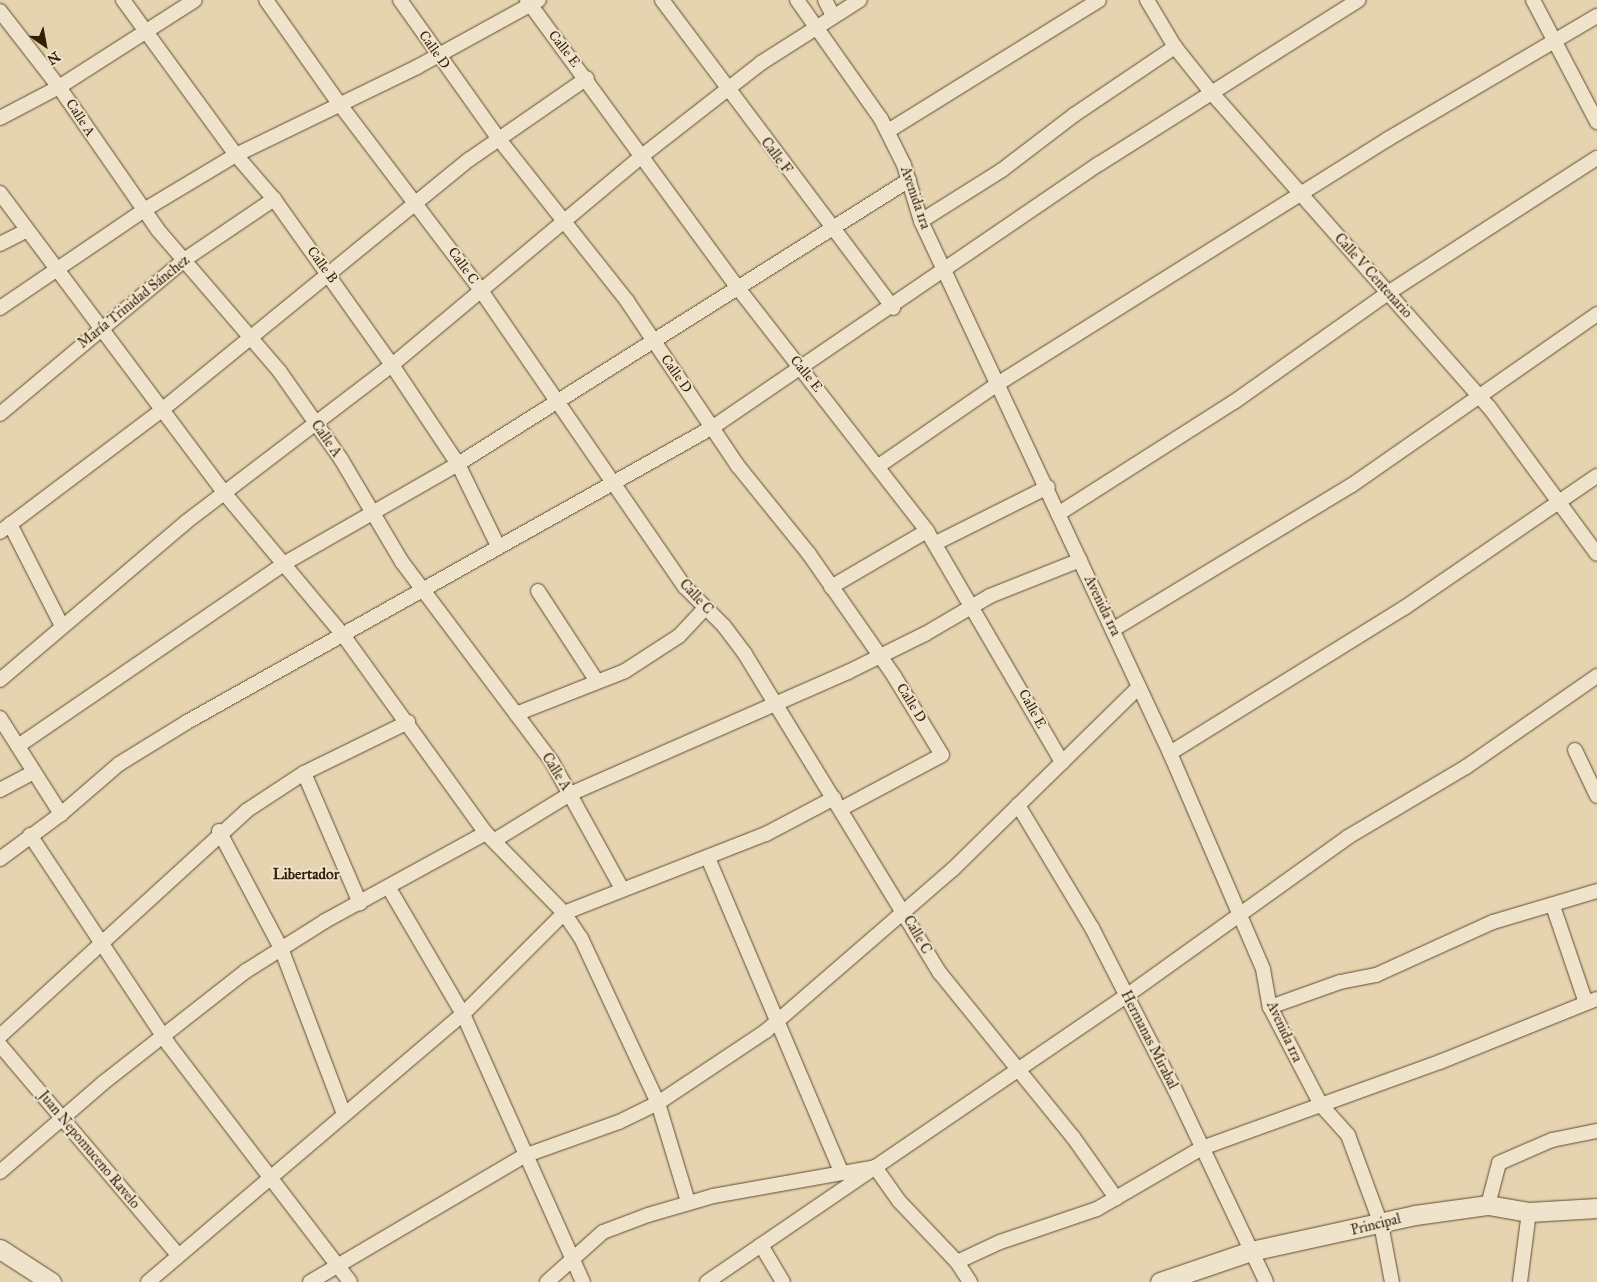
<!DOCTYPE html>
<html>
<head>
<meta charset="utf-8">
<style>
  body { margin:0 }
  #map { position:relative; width:1597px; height:1282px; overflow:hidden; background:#e6d4b0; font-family:"IM FELL Great Primer",serif }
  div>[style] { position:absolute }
  .roads { filter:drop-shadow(0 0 1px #604c31) drop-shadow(0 0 1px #604c31) }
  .street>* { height:14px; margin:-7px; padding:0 7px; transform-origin:7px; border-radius:7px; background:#efe3cc }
  .secondary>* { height:19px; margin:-9.5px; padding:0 9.5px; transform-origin:9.5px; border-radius:9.5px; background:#efe3cc }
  span { translate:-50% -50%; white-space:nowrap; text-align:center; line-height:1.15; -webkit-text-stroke:4px #efe3cc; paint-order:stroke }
  .street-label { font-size:14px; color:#331f07 }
  .neighbourhood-label { font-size:15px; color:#331f07; font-weight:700 }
  .north { position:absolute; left:20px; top:20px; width:50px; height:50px; -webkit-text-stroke:4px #efe3cc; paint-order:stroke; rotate:147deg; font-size:14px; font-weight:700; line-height:20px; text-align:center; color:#331f07 }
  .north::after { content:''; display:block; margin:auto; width:18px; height:22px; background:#331f07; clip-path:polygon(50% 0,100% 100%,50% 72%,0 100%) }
</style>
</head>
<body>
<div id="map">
  <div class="roads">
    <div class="street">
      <i style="left:123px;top:0;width:192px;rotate:53.9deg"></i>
      <i style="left:236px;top:155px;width:58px;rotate:49.2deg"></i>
      <i style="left:274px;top:199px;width:204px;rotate:54.6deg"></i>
      <i style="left:392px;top:365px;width:119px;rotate:56.3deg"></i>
      <i style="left:458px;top:464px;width:91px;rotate:64deg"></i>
      <i style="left:266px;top:0;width:125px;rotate:54.8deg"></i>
      <i style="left:338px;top:102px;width:238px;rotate:52.8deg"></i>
      <i style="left:482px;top:292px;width:358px;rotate:55.5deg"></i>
      <i style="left:685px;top:587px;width:55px;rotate:45deg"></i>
      <i style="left:724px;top:626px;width:35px;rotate:53deg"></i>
      <i style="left:745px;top:654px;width:374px;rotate:58.6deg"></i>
      <i style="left:940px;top:973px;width:211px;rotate:51deg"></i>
      <i style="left:1073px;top:1137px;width:75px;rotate:54.8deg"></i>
      <i style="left:400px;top:0;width:169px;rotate:54.6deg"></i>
      <i style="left:498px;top:138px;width:208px;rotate:51.6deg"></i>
      <i style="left:627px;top:301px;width:199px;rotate:56.1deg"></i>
      <i style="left:738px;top:466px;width:113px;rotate:51.1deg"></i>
      <i style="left:809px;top:554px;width:149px;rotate:55.1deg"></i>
      <i style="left:894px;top:676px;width:92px;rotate:58.7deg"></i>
      <i style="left:942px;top:755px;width:115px;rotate:151.9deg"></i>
      <i style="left:527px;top:0;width:357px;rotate:53.8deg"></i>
      <i style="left:738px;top:288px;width:308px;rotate:52.1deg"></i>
      <i style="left:927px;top:531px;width:268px;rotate:59.7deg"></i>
      <i style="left:662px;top:0;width:385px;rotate:53.1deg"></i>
      <i style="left:797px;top:0;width:146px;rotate:54.8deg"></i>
      <i style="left:881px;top:119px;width:51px;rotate:63.4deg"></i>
      <i style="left:904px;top:165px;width:59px;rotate:73.1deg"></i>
      <i style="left:921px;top:221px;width:587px;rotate:64.92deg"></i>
      <i style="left:1170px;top:753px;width:235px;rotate:66.7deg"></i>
      <i style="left:1263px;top:969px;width:39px;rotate:80deg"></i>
      <i style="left:1270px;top:1007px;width:110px;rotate:62.5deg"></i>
      <i style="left:1321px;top:1105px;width:40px;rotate:48deg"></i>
      <i style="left:1348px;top:1135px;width:95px;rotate:69.7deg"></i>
      <i style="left:1381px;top:1224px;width:59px;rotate:79.3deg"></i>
      <i style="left:825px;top:0;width:18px;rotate:63deg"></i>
      <i style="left:1147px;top:0;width:55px;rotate:59.2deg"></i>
      <i style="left:1175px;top:47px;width:58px;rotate:51.3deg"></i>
      <i style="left:1211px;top:92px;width:420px;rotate:48.6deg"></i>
      <i style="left:1489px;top:407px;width:182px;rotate:53.7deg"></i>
      <i style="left:1533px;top:0;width:138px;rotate:62.3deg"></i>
      <i style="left:0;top:11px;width:96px;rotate:52.2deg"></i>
      <i style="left:59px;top:87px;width:174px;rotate:55.3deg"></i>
      <i style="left:158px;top:230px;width:187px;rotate:49.3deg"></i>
      <i style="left:280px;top:372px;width:106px;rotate:55deg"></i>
      <i style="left:341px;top:459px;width:120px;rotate:59.4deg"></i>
      <i style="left:402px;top:562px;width:250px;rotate:53.1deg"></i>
      <i style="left:552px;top:762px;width:145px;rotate:61.1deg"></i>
      <i style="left:0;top:118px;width:67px;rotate:-27.7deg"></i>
      <i style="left:59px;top:87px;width:161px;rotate:-32.6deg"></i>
      <i style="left:888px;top:131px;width:248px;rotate:-31.8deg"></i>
      <i style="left:0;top:193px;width:377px;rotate:53.2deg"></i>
      <i style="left:226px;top:495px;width:182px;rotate:50.1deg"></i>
      <i style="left:343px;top:635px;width:244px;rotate:54.2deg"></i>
      <i style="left:486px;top:833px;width:112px;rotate:45.7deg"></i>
      <i style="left:564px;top:913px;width:30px;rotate:56deg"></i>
      <i style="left:581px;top:938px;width:182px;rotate:65deg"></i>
      <i style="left:658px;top:1103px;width:103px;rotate:73.1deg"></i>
      <i style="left:921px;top:221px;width:96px;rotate:-32.2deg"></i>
      <i style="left:1002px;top:170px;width:91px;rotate:-37.4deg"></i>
      <i style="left:1074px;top:115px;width:122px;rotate:-34deg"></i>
      <i style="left:0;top:244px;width:30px;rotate:-27deg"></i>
      <i style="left:0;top:308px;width:174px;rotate:-34.2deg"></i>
      <i style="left:144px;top:210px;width:107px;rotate:-30.9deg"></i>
      <i style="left:236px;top:155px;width:201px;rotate:-25.9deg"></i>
      <i style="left:417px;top:67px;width:139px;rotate:-28.8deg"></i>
      <i style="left:0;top:414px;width:240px;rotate:-39.9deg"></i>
      <i style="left:184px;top:260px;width:109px;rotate:-34.1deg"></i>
      <i style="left:880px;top:465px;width:145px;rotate:-34.6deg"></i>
      <i style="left:999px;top:383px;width:459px;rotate:-32.1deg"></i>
      <i style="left:1388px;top:139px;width:243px;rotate:-30.5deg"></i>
      <i style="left:1058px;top:514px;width:209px;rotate:-32.5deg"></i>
      <i style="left:1234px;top:402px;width:189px;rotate:-35.3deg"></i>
      <i style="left:1388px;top:293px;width:249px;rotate:-32.9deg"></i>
      <i style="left:10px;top:524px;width:114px;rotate:63deg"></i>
      <i style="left:0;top:532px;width:204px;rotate:-37deg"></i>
      <i style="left:163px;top:409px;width:396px;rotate:-39.2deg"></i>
      <i style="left:470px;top:159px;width:142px;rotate:-34.7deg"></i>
      <i style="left:936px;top:543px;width:125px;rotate:-26.6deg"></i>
      <i style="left:831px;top:587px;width:111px;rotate:-30.3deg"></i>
      <i style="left:538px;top:591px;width:106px;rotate:56.9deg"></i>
      <i style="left:1114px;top:629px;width:278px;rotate:-31.2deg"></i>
      <i style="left:1352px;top:485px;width:299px;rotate:-34.9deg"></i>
      <i style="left:0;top:680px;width:244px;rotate:-40.3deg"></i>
      <i style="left:186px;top:522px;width:259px;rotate:-37.3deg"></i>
      <i style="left:392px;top:365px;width:326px;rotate:-39.9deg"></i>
      <i style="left:642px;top:156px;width:151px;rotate:-38deg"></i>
      <i style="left:761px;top:63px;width:117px;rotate:-32.5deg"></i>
      <i style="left:516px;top:714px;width:117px;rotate:-21.5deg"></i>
      <i style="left:625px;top:671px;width:64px;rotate:-32.9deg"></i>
      <i style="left:679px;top:636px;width:38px;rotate:-47deg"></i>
      <i style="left:0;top:718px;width:114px;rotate:57.6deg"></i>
      <i style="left:18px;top:746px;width:324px;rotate:-34.4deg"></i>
      <i style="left:285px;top:563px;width:199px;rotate:-29.8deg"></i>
      <i style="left:458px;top:464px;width:533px;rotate:-32.2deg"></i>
      <i style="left:1575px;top:750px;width:51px;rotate:64.4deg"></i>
      <i style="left:1170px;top:753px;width:275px;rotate:-31.8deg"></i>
      <i style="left:1404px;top:608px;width:234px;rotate:-34.4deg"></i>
      <i style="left:304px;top:773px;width:142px;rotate:66.7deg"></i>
      <i style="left:0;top:790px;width:38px;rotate:-28deg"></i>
      <i style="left:1018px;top:805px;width:144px;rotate:59deg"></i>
      <i style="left:1092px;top:928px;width:182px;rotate:62.9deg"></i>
      <i style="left:1175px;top:1090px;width:212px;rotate:64.6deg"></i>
      <i style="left:219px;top:831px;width:132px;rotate:62.1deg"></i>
      <i style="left:281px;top:948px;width:178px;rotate:69.2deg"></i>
      <i style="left:30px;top:835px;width:252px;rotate:56.5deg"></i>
      <i style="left:169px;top:1045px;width:298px;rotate:52.6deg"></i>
      <i style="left:495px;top:840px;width:88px;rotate:-31.5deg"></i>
      <i style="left:570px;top:794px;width:304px;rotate:-23.7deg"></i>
      <i style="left:848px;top:672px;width:86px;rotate:-26.3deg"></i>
      <i style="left:925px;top:634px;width:75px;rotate:-30.3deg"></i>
      <i style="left:990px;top:596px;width:97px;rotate:-21.8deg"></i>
      <i style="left:708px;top:858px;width:342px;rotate:67deg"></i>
      <i style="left:0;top:859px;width:76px;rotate:-36.4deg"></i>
      <i style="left:61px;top:814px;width:77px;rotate:-40.8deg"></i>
      <i style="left:119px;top:764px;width:80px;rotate:-31.7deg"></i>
      <i style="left:187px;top:722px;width:603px;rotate:-29.29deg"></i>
      <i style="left:713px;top:427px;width:467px;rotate:-34.3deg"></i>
      <i style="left:1099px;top:164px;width:307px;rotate:-32.3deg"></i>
      <i style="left:389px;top:888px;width:146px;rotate:59.6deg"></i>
      <i style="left:463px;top:1014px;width:294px;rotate:65.9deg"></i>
      <i style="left:1553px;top:906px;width:102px;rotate:71.2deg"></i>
      <i style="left:1270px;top:1007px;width:74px;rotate:-19.7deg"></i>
      <i style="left:1340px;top:982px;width:37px;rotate:-11deg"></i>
      <i style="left:1376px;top:975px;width:128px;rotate:-24.4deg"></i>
      <i style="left:1493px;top:922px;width:109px;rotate:-16.6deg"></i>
      <i style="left:0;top:1036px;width:333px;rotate:-42.4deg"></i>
      <i style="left:246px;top:811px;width:69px;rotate:-33.2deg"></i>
      <i style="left:304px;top:773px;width:116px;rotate:-26.1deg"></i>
      <i style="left:0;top:1045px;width:274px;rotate:49.7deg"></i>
      <i style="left:0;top:1172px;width:136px;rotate:-40.8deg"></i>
      <i style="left:103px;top:1083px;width:182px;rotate:-38.1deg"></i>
      <i style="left:246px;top:971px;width:93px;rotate:-32.3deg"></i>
      <i style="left:325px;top:921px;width:183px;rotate:-28.7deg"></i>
      <i style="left:1488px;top:1205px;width:43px;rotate:-75.3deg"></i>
      <i style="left:1499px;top:1163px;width:58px;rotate:-23.5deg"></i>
      <i style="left:1552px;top:1140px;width:46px;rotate:-11.3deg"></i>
      <i style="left:761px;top:1245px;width:43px;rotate:59.3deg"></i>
      <i style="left:957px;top:1262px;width:47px;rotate:-24.9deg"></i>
      <i style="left:1000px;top:1242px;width:102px;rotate:-18.8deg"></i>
      <i style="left:1097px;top:1209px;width:121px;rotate:-30.2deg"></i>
      <i style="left:1202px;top:1148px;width:253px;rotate:-19.9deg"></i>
      <i style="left:1440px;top:1062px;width:169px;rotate:-21.9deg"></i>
      <i style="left:148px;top:1282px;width:414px;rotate:-40.4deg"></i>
      <i style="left:463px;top:1014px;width:143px;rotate:-45deg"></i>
      <i style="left:564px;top:913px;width:217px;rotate:-21.4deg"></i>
      <i style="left:766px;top:834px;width:77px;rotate:-27.9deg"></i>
      <i style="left:310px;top:1282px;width:248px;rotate:-30.5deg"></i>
      <i style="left:524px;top:1156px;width:101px;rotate:-19.7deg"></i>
      <i style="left:619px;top:1122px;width:43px;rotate:-26deg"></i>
      <i style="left:658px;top:1103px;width:130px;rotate:-33.7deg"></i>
      <i style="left:766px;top:1031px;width:247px;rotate:-40.9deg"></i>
      <i style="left:953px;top:869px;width:260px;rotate:-44.4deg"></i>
      <i style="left:547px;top:1282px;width:75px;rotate:-41.8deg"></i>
      <i style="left:603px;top:1232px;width:48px;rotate:-20.7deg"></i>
      <i style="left:648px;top:1215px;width:68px;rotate:-16.3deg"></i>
      <i style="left:713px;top:1196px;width:165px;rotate:-10.1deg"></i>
      <i style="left:875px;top:1167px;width:42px;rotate:54.8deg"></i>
      <i style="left:899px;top:1201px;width:84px;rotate:46.4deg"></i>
      <i style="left:957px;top:1262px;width:24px;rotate:57deg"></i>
      <i style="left:707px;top:1282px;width:507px;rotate:-34.32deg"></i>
      <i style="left:1126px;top:996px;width:273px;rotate:-35.6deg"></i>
      <i style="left:1348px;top:837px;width:137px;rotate:-30.7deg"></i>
      <i style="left:1466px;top:767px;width:160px;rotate:-34.8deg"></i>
      <i style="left:1520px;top:1282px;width:71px;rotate:-82.7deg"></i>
    </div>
    <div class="secondary">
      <i style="left:0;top:1249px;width:61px;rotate:32.9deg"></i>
      <i style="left:1160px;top:1282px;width:96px;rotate:-18.8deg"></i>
      <i style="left:1251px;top:1251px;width:168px;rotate:-12.4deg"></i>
      <i style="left:1415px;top:1215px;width:74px;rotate:-7.8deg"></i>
      <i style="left:1488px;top:1205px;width:42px;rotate:9.7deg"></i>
      <i style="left:1529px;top:1212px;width:68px;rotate:-3.4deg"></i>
    </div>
  </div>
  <div class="street-label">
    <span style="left:564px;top:49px;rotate:52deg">Calle E</span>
    <span style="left:434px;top:50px;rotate:55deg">Calle D</span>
    <span style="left:80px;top:118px;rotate:57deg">Calle A</span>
    <span style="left:776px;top:156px;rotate:53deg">Calle F</span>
    <span style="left:915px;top:198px;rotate:71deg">Avenida 1ra</span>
    <span style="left:322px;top:265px;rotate:54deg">Calle B</span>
    <span style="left:463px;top:266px;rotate:54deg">Calle C</span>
    <span style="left:1373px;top:276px;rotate:48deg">Calle V Centenario</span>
    <span style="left:134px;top:302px;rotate:-39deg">María Trinidad Sánchez</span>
    <span style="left:676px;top:374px;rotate:55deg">Calle D</span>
    <span style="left:806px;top:374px;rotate:51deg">Calle E</span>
    <span style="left:326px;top:439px;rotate:55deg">Calle A</span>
    <span style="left:696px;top:597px;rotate:47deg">Calle C</span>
    <span style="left:1102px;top:606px;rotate:64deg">Avenida 1ra</span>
    <span style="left:911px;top:703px;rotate:58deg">Calle D</span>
    <span style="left:1032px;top:709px;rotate:61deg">Calle E</span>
    <span style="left:556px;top:772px;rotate:58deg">Calle A</span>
    <span style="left:917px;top:935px;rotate:60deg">Calle C</span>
    <span style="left:1284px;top:1032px;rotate:65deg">Avenida 1ra</span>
    <span style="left:1149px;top:1040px;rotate:63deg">Hermanas Mirabal</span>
    <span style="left:89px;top:1150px;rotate:50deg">Juan Nepomuceno Ravelo</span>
    <span style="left:1376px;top:1225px;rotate:-14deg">Principal</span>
  </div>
  <div class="neighbourhood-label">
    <span style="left:306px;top:875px">Libertador</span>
  </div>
  <div class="north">N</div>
</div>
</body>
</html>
